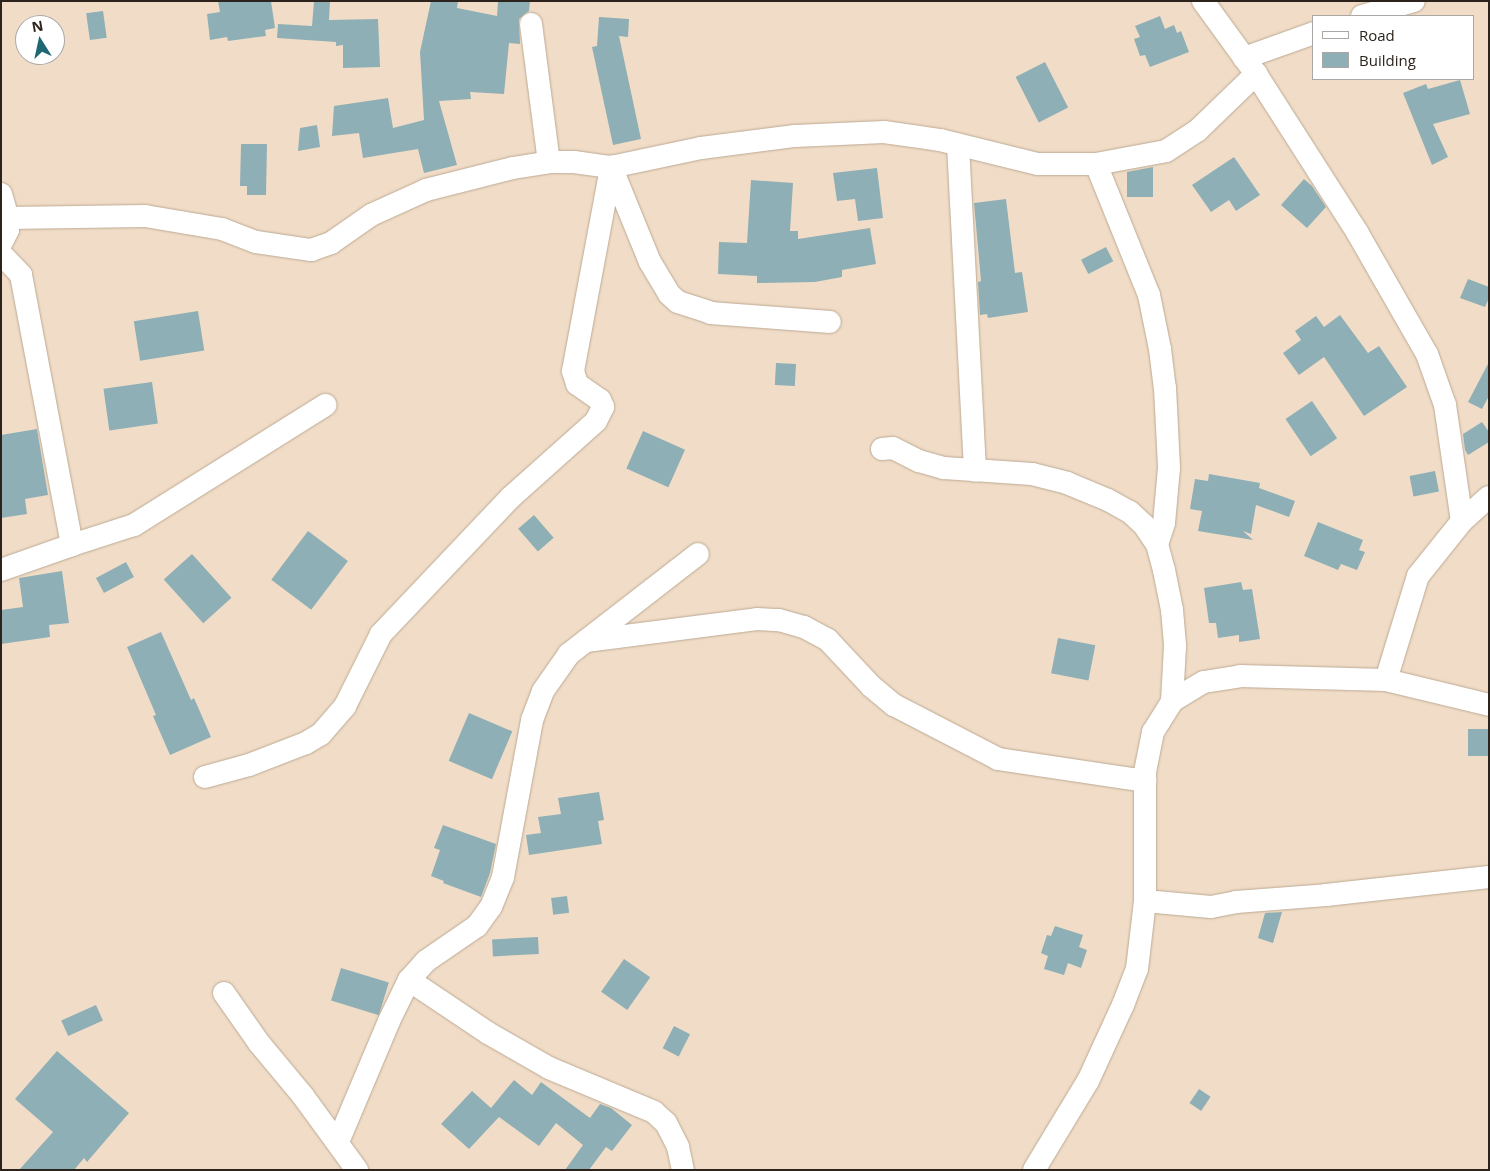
<!DOCTYPE html>
<html>
<head>
<meta charset="utf-8">
<style>
  body { margin:0 }
  #map { position:relative; width:1490px; height:1171px; overflow:hidden; background:#f1ddc7; font-family:"Open Sans",sans-serif }
  div>[style] { position:absolute }
  .building>* { inset:0; background:#8eafb5; transform-origin:0 0 }
  .roads { filter:drop-shadow(0 0 1px #bca994) drop-shadow(0 0 1px #bca994) }
  .minor>* { height:22px; margin:-11px; padding:0 11px; transform-origin:11px; border-radius:11px; background:#fff }
  span { translate:-50% -50%; white-space:nowrap; text-align:center; line-height:1.15; -webkit-text-stroke:4px #fff; paint-order:stroke }
  .frame { position:absolute; inset:0; border:2px solid #2c241c; pointer-events:none }
  .legend { position:absolute; left:1312px; top:15px; width:162px; height:65px; box-sizing:border-box; background:#fff; border:1px solid #aba7a4; margin:0; padding:6px 9px; list-style:none; font-size:15px; color:#2c241c }
  .legend li { display:flex; align-items:center; gap:10px; height:25px }
  .legend b { width:25px; border:1px solid #aba7a4 }
  .north { position:absolute; left:15px; top:15px; width:50px; height:50px; box-sizing:border-box; background:#fff; border:1px solid #aba7a4; border-radius:50%; rotate:350deg; font-size:14px; font-weight:700; line-height:20px; text-align:center; color:#2c241c }
  .north::after { content:''; display:block; margin:auto; width:18px; height:22px; background:#1e6773; clip-path:polygon(50% 0,100% 100%,50% 72%,0 100%) }
</style>
</head>
<body>
<div id="map">
  <div class="building">
    <i style="clip-path:polygon(218px 1px,271px 1px,275px 28px,265px 30px,266px 36px,228px 41px,227px 37px,210px 40px,207px 14px,220px 12px)"></i>
    <i style="clip-path:polygon(314px 1px,330px 1px,329px 20px,378px 19px,380px 67px,343px 68px,343px 45px,336px 46px,336px 42px,277px 38px,278px 24px,312px 26px)"></i>
    <i style="clip-path:polygon(431px 1px,458px 1px,457px 8px,497px 16px,498px 1px,530px 1px,529px 11px,519px 19px,520px 44px,509px 43px,504px 94px,470px 92px,471px 99px,439px 101px,457px 165px,424px 173px,418px 149px,363px 158px,359px 133px,332px 136px,334px 106px,388px 98px,393px 128px,424px 120px,420px 52px)"></i>
    <i style="left:103px;top:11px;width:27px;height:17px;rotate:82deg"></i>
    <i style="clip-path:polygon(1160px 16px,1165px 29px,1174px 25px,1177px 33px,1181px 31px,1189px 52px,1150px 67px,1145px 55px,1140px 56px,1134px 39px,1140px 37px,1135px 26px)"></i>
    <i style="clip-path:polygon(599px 17px,629px 19px,628px 37px,619px 36px,641px 139px,613px 145px,592px 47px,597px 46px)"></i>
    <i style="left:1045px;top:62px;width:51px;height:33px;rotate:63deg"></i>
    <i style="clip-path:polygon(1460px 80px,1470px 114px,1433px 124px,1448px 157px,1432px 165px,1403px 93px,1426px 84px,1428px 89px)"></i>
    <i style="clip-path:polygon(317px 125px,320px 147px,298px 151px,300px 128px)"></i>
    <i style="clip-path:polygon(241px 144px,267px 144px,266px 195px,247px 195px,247px 186px,240px 186px)"></i>
    <i style="clip-path:polygon(1234px 157px,1260px 195px,1236px 211px,1229px 200px,1211px 212px,1192px 185px)"></i>
    <i style="clip-path:polygon(1153px 167px,1153px 197px,1127px 197px,1127px 172px)"></i>
    <i style="clip-path:polygon(877px 168px,883px 218px,858px 221px,855px 199px,837px 201px,833px 173px)"></i>
    <i style="clip-path:polygon(1304px 179px,1312px 186px,1326px 207px,1307px 228px,1281px 205px)"></i>
    <i style="clip-path:polygon(751px 180px,793px 183px,790px 231px,798px 231px,798px 239px,870px 228px,876px 264px,842px 270px,842px 277px,815px 282px,757px 283px,757px 276px,718px 274px,719px 242px,747px 243px)"></i>
    <i style="clip-path:polygon(1006px 199px,1015px 273px,1022px 272px,1028px 312px,988px 318px,987px 314px,980px 315px,978px 282px,981px 281px,974px 203px)"></i>
    <i style="left:1106px;top:247px;width:16px;height:28px;rotate:63deg"></i>
    <i style="clip-path:polygon(1468px 279px,1489px 287px,1489px 298px,1485px 307px,1460px 298px)"></i>
    <i style="left:198px;top:311px;width:40px;height:65px;rotate:81deg"></i>
    <i style="clip-path:polygon(1340px 315px,1368px 353px,1379px 346px,1407px 387px,1364px 416px,1324px 357px,1299px 375px,1283px 353px,1301px 340px,1295px 331px,1316px 316px,1324px 327px)"></i>
    <i style="clip-path:polygon(1489px 362px,1489px 396px,1482px 409px,1468px 402px)"></i>
    <i style="left:776px;top:363px;width:20px;height:22px;rotate:3deg"></i>
    <i style="left:152px;top:382px;width:42px;height:49px;rotate:82deg"></i>
    <i style="left:1312px;top:401px;width:45px;height:32px;rotate:56deg"></i>
    <i style="clip-path:polygon(1482px 422px,1489px 432px,1489px 442px,1468px 455px,1465px 450px,1463px 434px)"></i>
    <i style="clip-path:polygon(37px 429px,48px 495px,25px 499px,27px 514px,1px 518px,1px 435px)"></i>
    <i style="left:643px;top:431px;width:46px;height:41px;rotate:24deg"></i>
    <i style="left:1435px;top:471px;width:21px;height:26px;rotate:79deg"></i>
    <i style="clip-path:polygon(1209px 474px,1260px 483px,1259px 488px,1295px 501px,1289px 517px,1256px 505px,1251px 534px,1243px 531px,1253px 540px,1198px 531px,1202px 511px,1190px 509px,1195px 479px,1208px 481px)"></i>
    <i style="left:534px;top:515px;width:30px;height:21px;rotate:49deg"></i>
    <i style="clip-path:polygon(1318px 522px,1363px 540px,1359px 550px,1365px 552px,1357px 570px,1341px 564px,1338px 570px,1304px 556px)"></i>
    <i style="left:308px;top:531px;width:50px;height:61px;rotate:37deg"></i>
    <i style="left:192px;top:554px;width:59px;height:38px;rotate:48deg"></i>
    <i style="left:126px;top:562px;width:17px;height:34px;rotate:62deg"></i>
    <i style="clip-path:polygon(62px 571px,69px 623px,49px 625px,50px 637px,1px 644px,1px 610px,23px 607px,19px 578px)"></i>
    <i style="clip-path:polygon(1241px 582px,1243px 590px,1252px 589px,1260px 639px,1239px 642px,1239px 635px,1218px 638px,1216px 623px,1209px 623px,1204px 588px)"></i>
    <i style="clip-path:polygon(161px 632px,191px 700px,194px 698px,211px 737px,170px 755px,153px 716px,156px 715px,127px 647px)"></i>
    <i style="left:1058px;top:638px;width:38px;height:36px;rotate:11deg"></i>
    <i style="left:469px;top:713px;width:47px;height:52px;rotate:23deg"></i>
    <i style="left:1489px;top:729px;width:27px;height:21px;rotate:90deg"></i>
    <i style="clip-path:polygon(599px 792px,604px 820px,598px 821px,602px 844px,529px 855px,526px 835px,541px 833px,538px 817px,561px 814px,558px 798px)"></i>
    <i style="clip-path:polygon(443px 825px,496px 844px,490px 873px,481px 897px,443px 883px,444px 881px,431px 876px,440px 850px,434px 848px)"></i>
    <i style="left:567px;top:896px;width:17px;height:16px;rotate:83deg"></i>
    <i style="clip-path:polygon(1282px 912px,1273px 943px,1258px 938px,1265px 913px)"></i>
    <i style="clip-path:polygon(1055px 926px,1083px 935px,1079px 947px,1087px 950px,1081px 968px,1068px 963px,1064px 975px,1044px 969px,1048px 956px,1041px 953px,1047px 935px,1051px 936px)"></i>
    <i style="left:538px;top:937px;width:17px;height:46px;rotate:87deg"></i>
    <i style="left:624px;top:959px;width:32px;height:40px;rotate:35deg"></i>
    <i style="left:341px;top:968px;width:50px;height:34px;rotate:17deg"></i>
    <i style="left:96px;top:1005px;width:17px;height:38px;rotate:66deg"></i>
    <i style="left:674px;top:1026px;width:18px;height:25px;rotate:27deg"></i>
    <i style="clip-path:polygon(57px 1051px,129px 1113px,87px 1162px,84px 1158px,74px 1170px,19px 1170px,53px 1132px,15px 1099px)"></i>
    <i style="clip-path:polygon(514px 1080px,532px 1095px,541px 1082px,590px 1118px,600px 1104px,611px 1108px,632px 1125px,612px 1151px,606px 1147px,589px 1170px,565px 1170px,583px 1145px,556px 1123px,539px 1146px,499px 1117px,469px 1149px,441px 1124px,472px 1091px,491px 1108px)"></i>
    <i style="left:1199px;top:1089px;width:14px;height:17px;rotate:34deg"></i>
  </div>
  <div class="roads">
    <div class="minor">
      <i style="left:1203px;top:1px;width:90px;rotate:54deg"></i>
      <i style="left:1256px;top:74px;width:188px;rotate:57.4deg"></i>
      <i style="left:1357px;top:232px;width:141px;rotate:60.2deg"></i>
      <i style="left:1427px;top:354px;width:54px;rotate:70.6deg"></i>
      <i style="left:1445px;top:405px;width:117px;rotate:81.7deg"></i>
      <i style="left:1362px;top:16px;width:54px;rotate:-16.1deg"></i>
      <i style="left:531px;top:24px;width:139px;rotate:82.6deg"></i>
      <i style="left:1244px;top:58px;width:74px;rotate:-19.7deg"></i>
      <i style="left:958px;top:145px;width:326px;rotate:87deg"></i>
      <i style="left:1096px;top:164px;width:141px;rotate:68deg"></i>
      <i style="left:1149px;top:295px;width:55px;rotate:78.5deg"></i>
      <i style="left:1160px;top:349px;width:39px;rotate:83deg"></i>
      <i style="left:1165px;top:388px;width:80px;rotate:87.1deg"></i>
      <i style="left:1169px;top:468px;width:55px;rotate:95.2deg"></i>
      <i style="left:1164px;top:523px;width:22px;rotate:108deg"></i>
      <i style="left:612px;top:169px;width:100px;rotate:67.8deg"></i>
      <i style="left:650px;top:262px;width:37px;rotate:59deg"></i>
      <i style="left:669px;top:294px;width:12px;rotate:42deg"></i>
      <i style="left:678px;top:302px;width:35px;rotate:18deg"></i>
      <i style="left:711px;top:313px;width:119px;rotate:4.3deg"></i>
      <i style="left:1px;top:194px;width:25px;rotate:74deg"></i>
      <i style="left:8px;top:218px;width:12px;rotate:90deg"></i>
      <i style="left:8px;top:230px;width:16px;rotate:117deg"></i>
      <i style="left:8px;top:218px;width:137px;rotate:-0.8deg"></i>
      <i style="left:145px;top:216px;width:78px;rotate:9.6deg"></i>
      <i style="left:222px;top:229px;width:36px;rotate:21deg"></i>
      <i style="left:256px;top:242px;width:56px;rotate:8.3deg"></i>
      <i style="left:311px;top:250px;width:21px;rotate:-19deg"></i>
      <i style="left:331px;top:243px;width:49px;rotate:-35deg"></i>
      <i style="left:371px;top:215px;width:60px;rotate:-24.4deg"></i>
      <i style="left:426px;top:190px;width:90px;rotate:-14.2deg"></i>
      <i style="left:513px;top:168px;width:36px;rotate:-9deg"></i>
      <i style="left:549px;top:162px;width:25px"></i>
      <i style="left:574px;top:162px;width:37px;rotate:8deg"></i>
      <i style="left:611px;top:167px;width:92px;rotate:-11.9deg"></i>
      <i style="left:701px;top:148px;width:95px;rotate:-7.3deg"></i>
      <i style="left:795px;top:136px;width:89px;rotate:-2.6deg"></i>
      <i style="left:884px;top:132px;width:57px;rotate:8.1deg"></i>
      <i style="left:940px;top:140px;width:101px;rotate:13.8deg"></i>
      <i style="left:1038px;top:164px;width:58px"></i>
      <i style="left:1096px;top:164px;width:71px;rotate:-10.5deg"></i>
      <i style="left:1166px;top:151px;width:38px;rotate:-33deg"></i>
      <i style="left:1198px;top:130px;width:81px;rotate:-44deg"></i>
      <i style="left:1px;top:254px;width:29px;rotate:46deg"></i>
      <i style="left:21px;top:275px;width:275px;rotate:79.3deg"></i>
      <i style="left:72px;top:545px;width:75px;rotate:160.6deg"></i>
      <i style="left:882px;top:449px;width:11px;rotate:-5deg"></i>
      <i style="left:893px;top:448px;width:29px;rotate:27deg"></i>
      <i style="left:919px;top:461px;width:26px;rotate:16deg"></i>
      <i style="left:944px;top:468px;width:88px;rotate:3.9deg"></i>
      <i style="left:1032px;top:474px;width:36px;rotate:14deg"></i>
      <i style="left:1067px;top:483px;width:44px;rotate:22.5deg"></i>
      <i style="left:1108px;top:500px;width:25px;rotate:29deg"></i>
      <i style="left:1130px;top:512px;width:19px;rotate:43deg"></i>
      <i style="left:1144px;top:525px;width:23px;rotate:56deg"></i>
      <i style="left:1157px;top:544px;width:27px;rotate:75deg"></i>
      <i style="left:1164px;top:570px;width:41px;rotate:78.7deg"></i>
      <i style="left:1172px;top:610px;width:36px;rotate:85deg"></i>
      <i style="left:1175px;top:646px;width:55px;rotate:93.1deg"></i>
      <i style="left:72px;top:545px;width:65px;rotate:-17.9deg"></i>
      <i style="left:134px;top:525px;width:226px;rotate:-32.1deg"></i>
      <i style="left:586px;top:641px;width:172px;rotate:-7.3deg"></i>
      <i style="left:757px;top:619px;width:22px;rotate:3deg"></i>
      <i style="left:779px;top:620px;width:26px;rotate:16deg"></i>
      <i style="left:804px;top:627px;width:27px;rotate:28deg"></i>
      <i style="left:828px;top:640px;width:63px;rotate:46.9deg"></i>
      <i style="left:871px;top:686px;width:30px;rotate:40deg"></i>
      <i style="left:894px;top:705px;width:117px;rotate:27.4deg"></i>
      <i style="left:998px;top:759px;width:149px;rotate:8.5deg"></i>
      <i style="left:1386px;top:680px;width:109px;rotate:-72.9deg"></i>
      <i style="left:1418px;top:576px;width:70px;rotate:-51.3deg"></i>
      <i style="left:1462px;top:521px;width:36px;rotate:-42deg"></i>
      <i style="left:205px;top:777px;width:46px;rotate:-15.3deg"></i>
      <i style="left:249px;top:765px;width:61px;rotate:-21.1deg"></i>
      <i style="left:306px;top:743px;width:17px;rotate:-31deg"></i>
      <i style="left:321px;top:734px;width:37px;rotate:-49deg"></i>
      <i style="left:345px;top:706px;width:80px;rotate:-63.4deg"></i>
      <i style="left:381px;top:634px;width:187px;rotate:-46.5deg"></i>
      <i style="left:510px;top:498px;width:115px;rotate:-41.8deg"></i>
      <i style="left:596px;top:421px;width:16px;rotate:-63deg"></i>
      <i style="left:603px;top:407px;width:8px;rotate:-113deg"></i>
      <i style="left:600px;top:400px;width:28px;rotate:-145deg"></i>
      <i style="left:577px;top:384px;width:14px;rotate:-107deg"></i>
      <i style="left:573px;top:371px;width:208px;rotate:-79.4deg"></i>
      <i style="left:1145px;top:901px;width:66px;rotate:5.2deg"></i>
      <i style="left:1211px;top:907px;width:25px;rotate:-11deg"></i>
      <i style="left:1236px;top:902px;width:90px;rotate:-4.4deg"></i>
      <i style="left:1326px;top:895px;width:164px;rotate:-6.3deg"></i>
      <i style="left:409px;top:980px;width:95px;rotate:33.9deg"></i>
      <i style="left:488px;top:1033px;width:70px;rotate:29.8deg"></i>
      <i style="left:549px;top:1068px;width:114px;rotate:22.7deg"></i>
      <i style="left:654px;top:1112px;width:16px;rotate:43deg"></i>
      <i style="left:666px;top:1123px;width:27px;rotate:63deg"></i>
      <i style="left:678px;top:1147px;width:24px;rotate:78deg"></i>
      <i style="left:224px;top:993px;width:61px;rotate:55deg"></i>
      <i style="left:259px;top:1043px;width:69px;rotate:50.3deg"></i>
      <i style="left:303px;top:1096px;width:92px;rotate:53.9deg"></i>
      <i style="left:338px;top:1142px;width:131px;rotate:-67.1deg"></i>
      <i style="left:389px;top:1021px;width:46px;rotate:-64deg"></i>
      <i style="left:409px;top:980px;width:25px;rotate:-48deg"></i>
      <i style="left:426px;top:961px;width:62px;rotate:-34.5deg"></i>
      <i style="left:477px;top:926px;width:24px;rotate:-54deg"></i>
      <i style="left:491px;top:907px;width:32px;rotate:-68deg"></i>
      <i style="left:503px;top:877px;width:160px;rotate:-79.5deg"></i>
      <i style="left:532px;top:720px;width:31px;rotate:-69deg"></i>
      <i style="left:543px;top:691px;width:45px;rotate:-54.9deg"></i>
      <i style="left:569px;top:654px;width:163px;rotate:-37.8deg"></i>
      <i style="left:1034px;top:1170px;width:104px;rotate:-58.8deg"></i>
      <i style="left:1088px;top:1081px;width:84px;rotate:-65.3deg"></i>
      <i style="left:1123px;top:1005px;width:39px;rotate:-69deg"></i>
      <i style="left:1137px;top:969px;width:68px;rotate:-83.3deg"></i>
      <i style="left:1145px;top:901px;width:129px;rotate:-90deg"></i>
      <i style="left:1145px;top:772px;width:41px;rotate:-78.7deg"></i>
      <i style="left:1153px;top:732px;width:36px;rotate:-58deg"></i>
      <i style="left:1172px;top:701px;width:37px;rotate:-31deg"></i>
      <i style="left:1204px;top:682px;width:36px;rotate:-9deg"></i>
      <i style="left:1240px;top:676px;width:146px;rotate:1.6deg"></i>
      <i style="left:1386px;top:680px;width:106px;rotate:13.6deg"></i>
    </div>
  </div>
  <div class="frame"></div>
  <ul class="legend">
  <li><b style="height:6px;background:#fff"></b>Road</li>
  <li><b style="height:14px;background:#8eafb5"></b>Building</li>
  </ul>
  <div class="north">N</div>
</div>
</body>
</html>
